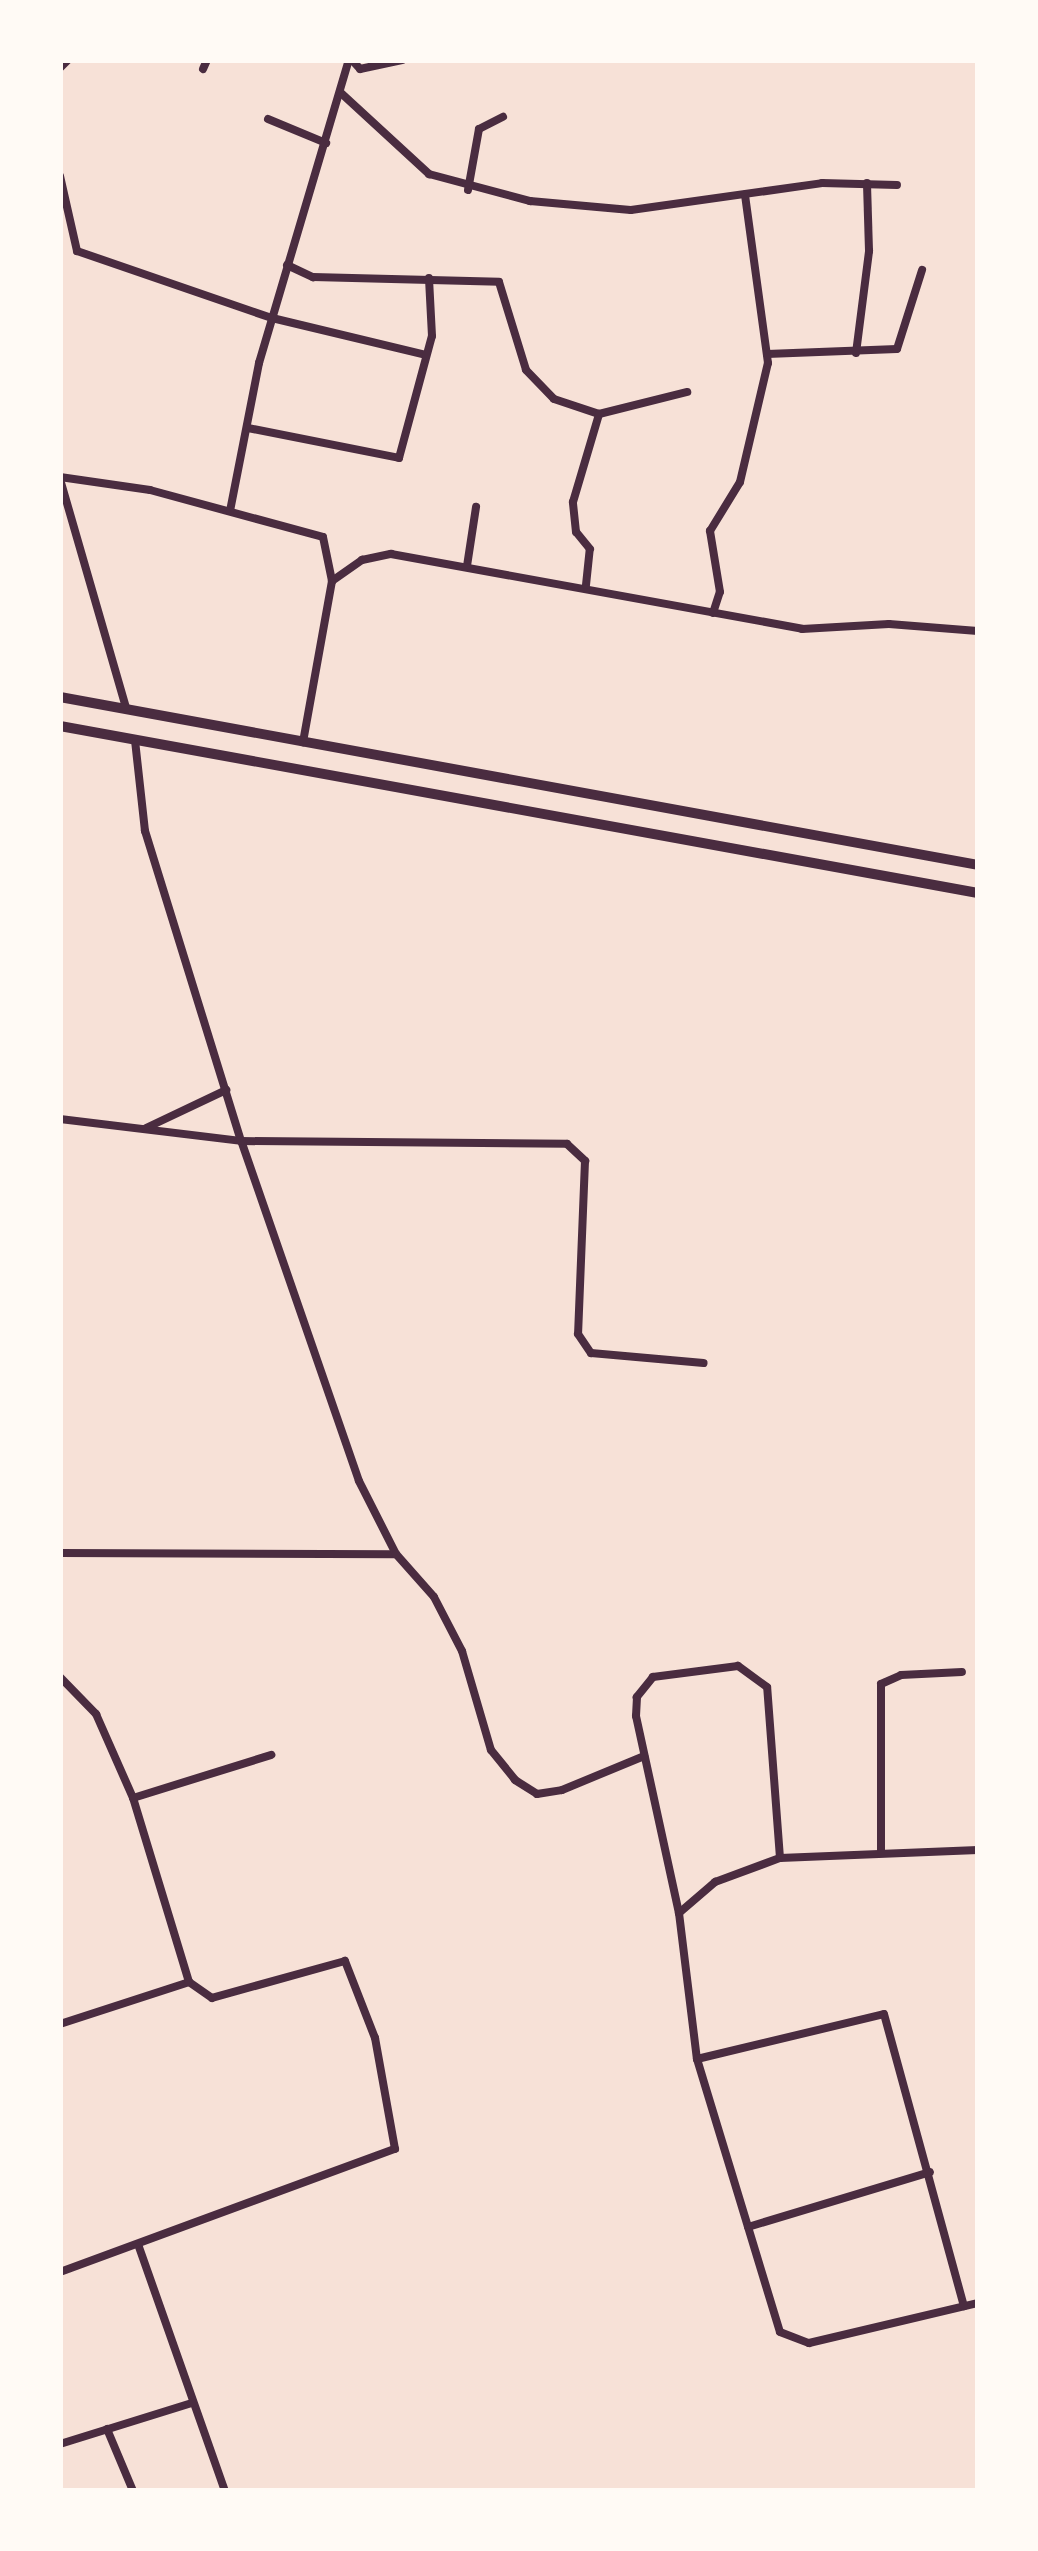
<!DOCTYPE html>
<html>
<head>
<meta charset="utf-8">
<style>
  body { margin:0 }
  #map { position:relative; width:1038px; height:2551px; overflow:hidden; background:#f7e1d7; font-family:Quicksand,sans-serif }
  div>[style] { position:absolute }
  .minor>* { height:8px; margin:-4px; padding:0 4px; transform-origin:4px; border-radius:4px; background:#4a2c40 }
  .secondary>* { height:10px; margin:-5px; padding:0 5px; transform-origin:5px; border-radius:5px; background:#4a2c40 }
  span { translate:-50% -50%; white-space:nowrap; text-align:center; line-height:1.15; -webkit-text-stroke:12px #fffaf5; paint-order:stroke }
  .frame { position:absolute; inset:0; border:63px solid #fffaf5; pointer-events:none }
</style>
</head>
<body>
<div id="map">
  <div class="minor">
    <i style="left:352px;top:60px;width:12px;rotate:48deg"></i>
    <i style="left:360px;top:69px;width:43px;rotate:-12.1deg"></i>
    <i style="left:60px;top:68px;width:11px;rotate:-45deg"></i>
    <i style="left:203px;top:69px;width:10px;rotate:-66deg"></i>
    <i style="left:341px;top:93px;width:120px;rotate:42.6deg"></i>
    <i style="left:429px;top:174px;width:105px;rotate:15deg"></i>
    <i style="left:530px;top:201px;width:101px;rotate:5.1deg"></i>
    <i style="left:631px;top:210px;width:193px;rotate:-8deg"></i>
    <i style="left:822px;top:183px;width:75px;rotate:1.5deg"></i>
    <i style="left:268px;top:119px;width:63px;rotate:22.5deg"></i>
    <i style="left:60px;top:176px;width:77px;rotate:77.2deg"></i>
    <i style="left:77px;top:251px;width:206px;rotate:19deg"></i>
    <i style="left:272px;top:318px;width:158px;rotate:13.5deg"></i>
    <i style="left:468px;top:190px;width:62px;rotate:-79.8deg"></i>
    <i style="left:479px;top:129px;width:27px;rotate:-27deg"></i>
    <i style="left:287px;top:265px;width:29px;rotate:25deg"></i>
    <i style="left:313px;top:277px;width:186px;rotate:1.5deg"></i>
    <i style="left:499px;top:282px;width:92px;rotate:72.9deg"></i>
    <i style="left:526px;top:370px;width:40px;rotate:46deg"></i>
    <i style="left:554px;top:399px;width:47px;rotate:18.4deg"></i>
    <i style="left:599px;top:414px;width:91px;rotate:-14deg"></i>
    <i style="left:856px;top:353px;width:103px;rotate:-82.7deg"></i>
    <i style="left:869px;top:251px;width:68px;rotate:-91.7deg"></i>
    <i style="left:767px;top:354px;width:130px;rotate:-2.2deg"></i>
    <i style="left:897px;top:349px;width:83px;rotate:-72.4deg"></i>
    <i style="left:248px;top:428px;width:154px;rotate:11.2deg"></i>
    <i style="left:399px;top:458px;width:126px;rotate:-74.9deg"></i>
    <i style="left:432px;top:336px;width:58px;rotate:-93deg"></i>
    <i style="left:60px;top:477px;width:91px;rotate:8.2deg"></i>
    <i style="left:150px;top:490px;width:179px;rotate:15.2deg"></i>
    <i style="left:323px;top:537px;width:45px;rotate:78.4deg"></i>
    <i style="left:332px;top:581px;width:164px;rotate:100.2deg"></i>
    <i style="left:60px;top:479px;width:238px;rotate:73.9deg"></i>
    <i style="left:230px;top:511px;width:151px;rotate:-78.9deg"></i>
    <i style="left:259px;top:363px;width:316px;rotate:-73.5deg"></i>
    <i style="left:467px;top:566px;width:60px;rotate:-81.3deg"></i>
    <i style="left:332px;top:581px;width:37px;rotate:-35deg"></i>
    <i style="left:362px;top:560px;width:30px;rotate:-12deg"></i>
    <i style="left:391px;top:554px;width:418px;rotate:10.3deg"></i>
    <i style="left:802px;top:629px;width:87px;rotate:-3.3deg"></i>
    <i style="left:889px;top:624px;width:89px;rotate:4.5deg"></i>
    <i style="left:586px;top:585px;width:36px;rotate:-84deg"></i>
    <i style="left:590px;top:549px;width:22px;rotate:-129deg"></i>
    <i style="left:576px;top:532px;width:30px;rotate:-96deg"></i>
    <i style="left:573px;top:502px;width:92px;rotate:-73.5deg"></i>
    <i style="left:713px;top:613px;width:22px;rotate:-72deg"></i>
    <i style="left:720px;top:592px;width:62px;rotate:-99.3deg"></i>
    <i style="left:710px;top:531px;width:57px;rotate:-58.5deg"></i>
    <i style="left:740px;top:482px;width:122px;rotate:-76.8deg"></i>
    <i style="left:768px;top:363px;width:170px;rotate:-97.8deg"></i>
    <i style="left:60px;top:1119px;width:182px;rotate:6.9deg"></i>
    <i style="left:241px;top:1141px;width:326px;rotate:0.5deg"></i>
    <i style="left:567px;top:1144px;width:25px;rotate:43deg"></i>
    <i style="left:585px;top:1161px;width:173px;rotate:92.3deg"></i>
    <i style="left:578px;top:1334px;width:23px;rotate:56deg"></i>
    <i style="left:591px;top:1353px;width:113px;rotate:5.1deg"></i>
    <i style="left:146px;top:1128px;width:89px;rotate:-25.4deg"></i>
    <i style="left:60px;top:1553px;width:336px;rotate:0.2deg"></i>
    <i style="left:396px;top:1554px;width:82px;rotate:-116.9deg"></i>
    <i style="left:359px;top:1481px;width:360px;rotate:-109.1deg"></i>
    <i style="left:241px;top:1141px;width:325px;rotate:-107.2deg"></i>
    <i style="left:145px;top:831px;width:92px;rotate:-96.3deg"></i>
    <i style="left:396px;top:1554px;width:57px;rotate:48.5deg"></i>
    <i style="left:434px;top:1597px;width:61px;rotate:62.6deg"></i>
    <i style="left:462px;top:1651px;width:103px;rotate:73.7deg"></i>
    <i style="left:491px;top:1750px;width:38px;rotate:51deg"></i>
    <i style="left:515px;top:1780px;width:26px;rotate:32deg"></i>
    <i style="left:537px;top:1794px;width:25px;rotate:-9deg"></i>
    <i style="left:562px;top:1790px;width:89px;rotate:-22.5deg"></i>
    <i style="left:60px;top:1677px;width:52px;rotate:45.8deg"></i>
    <i style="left:96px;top:1714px;width:92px;rotate:66.2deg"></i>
    <i style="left:881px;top:1853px;width:169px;rotate:-90deg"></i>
    <i style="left:881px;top:1684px;width:22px;rotate:-24deg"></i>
    <i style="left:901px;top:1675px;width:61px;rotate:-2.8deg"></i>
    <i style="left:780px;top:1858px;width:171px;rotate:-94.3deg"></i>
    <i style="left:767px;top:1687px;width:36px;rotate:-144deg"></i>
    <i style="left:738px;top:1666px;width:86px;rotate:172.6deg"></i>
    <i style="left:653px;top:1677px;width:26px;rotate:129deg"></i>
    <i style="left:637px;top:1697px;width:19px;rotate:93deg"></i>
    <i style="left:636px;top:1716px;width:202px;rotate:77.7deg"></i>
    <i style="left:679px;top:1913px;width:147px;rotate:83deg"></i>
    <i style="left:697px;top:2059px;width:285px;rotate:73.1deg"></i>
    <i style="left:780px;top:2332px;width:31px;rotate:21deg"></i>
    <i style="left:809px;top:2343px;width:174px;rotate:-13.3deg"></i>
    <i style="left:679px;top:1913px;width:48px;rotate:-40.7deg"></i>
    <i style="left:715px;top:1882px;width:69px;rotate:-20.3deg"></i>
    <i style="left:780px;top:1858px;width:198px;rotate:-2.3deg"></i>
    <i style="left:60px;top:2024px;width:136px;rotate:-18deg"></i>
    <i style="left:189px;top:1982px;width:192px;rotate:-106.9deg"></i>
    <i style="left:133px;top:1798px;width:145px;rotate:-17.3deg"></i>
    <i style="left:697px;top:2059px;width:192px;rotate:-13.5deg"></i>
    <i style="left:884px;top:2014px;width:303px;rotate:74.7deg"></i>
    <i style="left:748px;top:2227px;width:190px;rotate:-16.8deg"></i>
    <i style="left:139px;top:2247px;width:259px;rotate:70.6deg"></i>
    <i style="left:60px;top:2272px;width:357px;rotate:-20.2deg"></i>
    <i style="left:395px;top:2149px;width:113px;rotate:-100.2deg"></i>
    <i style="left:375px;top:2038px;width:83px;rotate:-111.3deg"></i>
    <i style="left:345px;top:1961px;width:138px;rotate:164.5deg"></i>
    <i style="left:212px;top:1998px;width:28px;rotate:-145deg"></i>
    <i style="left:107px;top:2429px;width:67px;rotate:67.2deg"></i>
    <i style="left:60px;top:2444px;width:138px;rotate:-17.3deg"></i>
  </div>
  <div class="secondary">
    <i style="left:60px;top:697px;width:933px;rotate:10.37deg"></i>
    <i style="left:60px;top:726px;width:933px;rotate:10.31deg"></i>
  </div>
  <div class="frame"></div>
</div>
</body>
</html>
